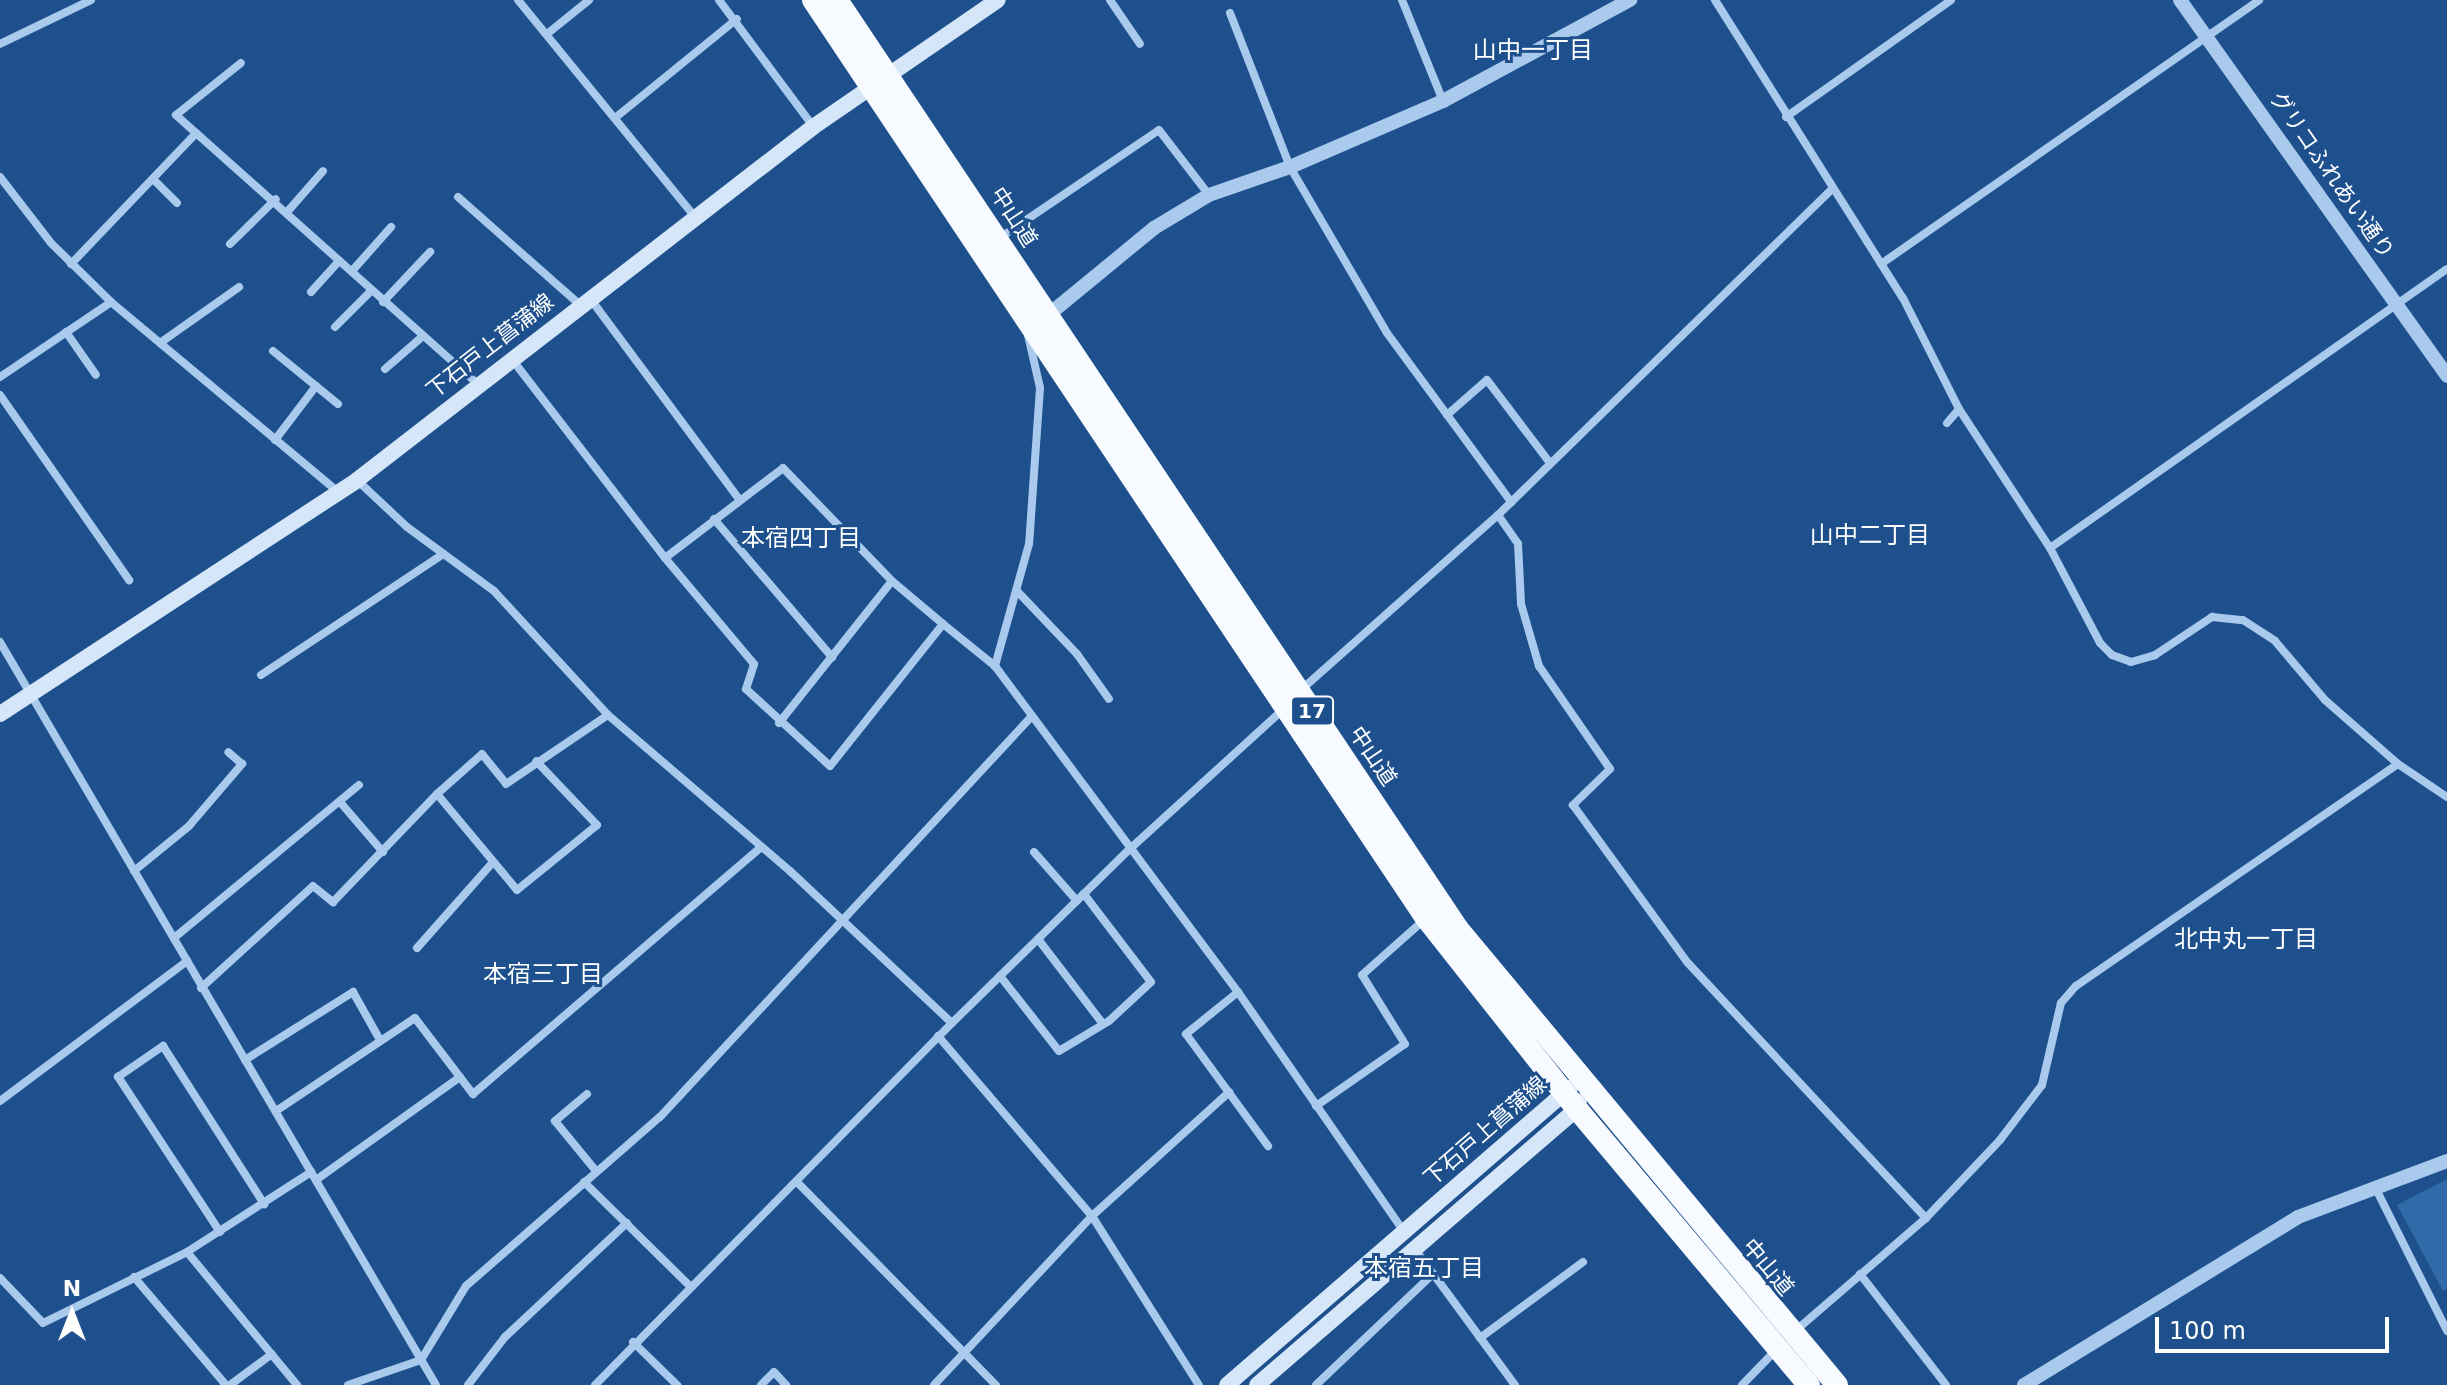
<!DOCTYPE html>
<html>
<head>
<meta charset="utf-8">
<style>
  body { margin:0 }
  #map { position:relative; width:2447px; height:1385px; overflow:hidden; background:#1d508c; font-family:"DejaVu Sans","Noto Sans JP",sans-serif }
  div>[style] { position:absolute }
  .green>* { inset:0; background:#306aa9 }
  .minor>* { height:8px; margin:-4px; padding:0 4px; transform-origin:4px; border-radius:4px; background:#a9c9ed }
  .tertiary>* { height:14px; margin:-7px; padding:0 7px; transform-origin:7px; border-radius:7px; background:#a9c9ed }
  .secondary>* { height:16px; margin:-8px; padding:0 8px; transform-origin:8px; border-radius:8px; background:#d5e6f9 }
  .trunk>* { height:22px; margin:-11px; padding:0 11px; transform-origin:11px; border-radius:11px; background:#f7faff }
  span { translate:-50% -50%; white-space:nowrap; text-align:center; line-height:1.15; -webkit-text-stroke:6px #1d508c; paint-order:stroke }
  .shield-label span { padding:2px 6px; background:#1d508c; border:2px solid; border-radius:6px; -webkit-text-stroke-width:0 }
  .shield-label { font-size:20px; color:#fff; font-weight:700 }
  .street-label { font-size:22px; color:#fff }
  .neighbourhood-label { font-size:24px; color:#fff }
  .north { position:absolute; left:32px; top:1273px; width:80px; height:80px; -webkit-text-stroke:6px #1d508c; paint-order:stroke; rotate:0deg; font-size:22px; font-weight:700; line-height:32px; text-align:center; color:#fff }
  .north::after { content:''; display:block; margin:auto; width:28px; height:36px; background:#fff; clip-path:polygon(50% 0,100% 100%,50% 72%,0 100%) }
  .scale { position:absolute; left:2155px; top:1317px; width:234px; height:36px; box-sizing:border-box; border:4px solid #fff; border-top:0; padding-left:10px; font-size:24px; line-height:28px; white-space:nowrap; color:#fff; -webkit-text-stroke:6px #1d508c; paint-order:stroke }
</style>
</head>
<body>
<div id="map">
  <div class="green">
    <i style="clip-path:polygon(2447px 1179px,2447px 1289px,2443px 1291px,2397px 1205px)"></i>
  </div>
  <div class="minor">
    <i style="left:518px;top:0;width:280px;rotate:50.8deg"></i>
    <i style="left:719px;top:0;width:157px;rotate:53.3deg"></i>
    <i style="left:1110px;top:0;width:53px;rotate:55.7deg"></i>
    <i style="left:1402px;top:0;width:109px;rotate:67.9deg"></i>
    <i style="left:1715px;top:0;width:352px;rotate:57.8deg"></i>
    <i style="left:1903px;top:298px;width:124px;rotate:63.2deg"></i>
    <i style="left:1959px;top:409px;width:166px;rotate:56.8deg"></i>
    <i style="left:2050px;top:548px;width:107px;rotate:62.2deg"></i>
    <i style="left:2100px;top:643px;width:17px;rotate:45deg"></i>
    <i style="left:2112px;top:655px;width:20px;rotate:20deg"></i>
    <i style="left:2131px;top:662px;width:25px;rotate:-16deg"></i>
    <i style="left:2155px;top:655px;width:69px;rotate:-33.7deg"></i>
    <i style="left:2212px;top:617px;width:31px;rotate:6deg"></i>
    <i style="left:2243px;top:620px;width:38px;rotate:33deg"></i>
    <i style="left:2275px;top:641px;width:77px;rotate:49.7deg"></i>
    <i style="left:2325px;top:700px;width:97px;rotate:41.2deg"></i>
    <i style="left:2398px;top:764px;width:59px;rotate:34deg"></i>
    <i style="left:1230px;top:13px;width:165px;rotate:68.7deg"></i>
    <i style="left:1290px;top:167px;width:192px;rotate:59.7deg"></i>
    <i style="left:1387px;top:333px;width:210px;rotate:53.7deg"></i>
    <i style="left:547px;top:34px;width:54px;rotate:-39deg"></i>
    <i style="left:0;top:44px;width:101px;rotate:-25.8deg"></i>
    <i style="left:1786px;top:117px;width:202px;rotate:-35.3deg"></i>
    <i style="left:615px;top:118px;width:157px;rotate:-39.1deg"></i>
    <i style="left:196px;top:133px;width:27px;rotate:-138deg"></i>
    <i style="left:176px;top:115px;width:83px;rotate:-38.7deg"></i>
    <i style="left:0;top:177px;width:83px;rotate:52.3deg"></i>
    <i style="left:51px;top:243px;width:84px;rotate:44.5deg"></i>
    <i style="left:111px;top:302px;width:296px;rotate:39.9deg"></i>
    <i style="left:155px;top:181px;width:31px;rotate:45deg"></i>
    <i style="left:458px;top:197px;width:162px;rotate:41.5deg"></i>
    <i style="left:288px;top:211px;width:53px;rotate:-48.8deg"></i>
    <i style="left:998px;top:239px;width:194px;rotate:-34.1deg"></i>
    <i style="left:1159px;top:130px;width:82px;rotate:52.4deg"></i>
    <i style="left:230px;top:244px;width:64px;rotate:-44.4deg"></i>
    <i style="left:71px;top:264px;width:181px;rotate:-46.3deg"></i>
    <i style="left:196px;top:133px;width:376px;rotate:41.7deg"></i>
    <i style="left:1881px;top:264px;width:461px;rotate:-34.9deg"></i>
    <i style="left:352px;top:271px;width:59px;rotate:-48.4deg"></i>
    <i style="left:311px;top:292px;width:42px;rotate:-47.9deg"></i>
    <i style="left:589px;top:297px;width:252px;rotate:53.4deg"></i>
    <i style="left:383px;top:302px;width:69px;rotate:-46.8deg"></i>
    <i style="left:335px;top:327px;width:51px;rotate:-45deg"></i>
    <i style="left:66px;top:332px;width:52px;rotate:55.1deg"></i>
    <i style="left:1028px;top:335px;width:54px;rotate:77.2deg"></i>
    <i style="left:1040px;top:388px;width:156px;rotate:94deg"></i>
    <i style="left:1029px;top:544px;width:127px;rotate:105.6deg"></i>
    <i style="left:995px;top:666px;width:407px;rotate:53.3deg"></i>
    <i style="left:1238px;top:992px;width:292px;rotate:55.3deg"></i>
    <i style="left:160px;top:343px;width:97px;rotate:-35.3deg"></i>
    <i style="left:273px;top:351px;width:84px;rotate:39.2deg"></i>
    <i style="left:511px;top:358px;width:252px;rotate:52.4deg"></i>
    <i style="left:665px;top:558px;width:148px;rotate:-37.3deg"></i>
    <i style="left:783px;top:468px;width:157px;rotate:46deg"></i>
    <i style="left:892px;top:581px;width:67px;rotate:40.1deg"></i>
    <i style="left:943px;top:624px;width:181px;rotate:128.5deg"></i>
    <i style="left:830px;top:766px;width:114px;rotate:-137.5deg"></i>
    <i style="left:746px;top:689px;width:26px;rotate:-72deg"></i>
    <i style="left:754px;top:664px;width:138px;rotate:-130deg"></i>
    <i style="left:385px;top:369px;width:50px;rotate:-41deg"></i>
    <i style="left:0;top:377px;width:134px;rotate:-34deg"></i>
    <i style="left:0;top:395px;width:226px;rotate:55.1deg"></i>
    <i style="left:1447px;top:415px;width:53px;rotate:-41.2deg"></i>
    <i style="left:1487px;top:380px;width:104px;rotate:52.8deg"></i>
    <i style="left:1947px;top:423px;width:18px;rotate:-49deg"></i>
    <i style="left:275px;top:440px;width:68px;rotate:-52.8deg"></i>
    <i style="left:358px;top:481px;width:67px;rotate:43.2deg"></i>
    <i style="left:407px;top:527px;width:108px;rotate:36.3deg"></i>
    <i style="left:494px;top:591px;width:168px;rotate:47.4deg"></i>
    <i style="left:608px;top:715px;width:240px;rotate:40.6deg"></i>
    <i style="left:790px;top:871px;width:222px;rotate:43.2deg"></i>
    <i style="left:1498px;top:515px;width:35px;rotate:55deg"></i>
    <i style="left:1518px;top:544px;width:60px;rotate:87.1deg"></i>
    <i style="left:1521px;top:604px;width:65px;rotate:73.8deg"></i>
    <i style="left:1539px;top:666px;width:125px;rotate:55.4deg"></i>
    <i style="left:1610px;top:769px;width:52px;rotate:135.8deg"></i>
    <i style="left:1573px;top:805px;width:195px;rotate:54deg"></i>
    <i style="left:1688px;top:963px;width:349px;rotate:47deg"></i>
    <i style="left:714px;top:519px;width:182px;rotate:49.5deg"></i>
    <i style="left:2050px;top:548px;width:485px;rotate:-35.1deg"></i>
    <i style="left:1017px;top:591px;width:87px;rotate:46.4deg"></i>
    <i style="left:1077px;top:654px;width:55px;rotate:54.6deg"></i>
    <i style="left:943px;top:624px;width:67px;rotate:38.9deg"></i>
    <i style="left:0;top:642px;width:861px;rotate:59.6deg"></i>
    <i style="left:261px;top:675px;width:219px;rotate:-33.6deg"></i>
    <i style="left:1302px;top:689px;width:262px;rotate:-41.6deg"></i>
    <i style="left:1498px;top:515px;width:467px;rotate:-44.3deg"></i>
    <i style="left:779px;top:723px;width:181px;rotate:-51.5deg"></i>
    <i style="left:437px;top:794px;width:125px;rotate:50.2deg"></i>
    <i style="left:517px;top:890px;width:103px;rotate:-39.1deg"></i>
    <i style="left:597px;top:825px;width:88px;rotate:-133.6deg"></i>
    <i style="left:340px;top:802px;width:66px;rotate:49.3deg"></i>
    <i style="left:1034px;top:852px;width:65px;rotate:48.7deg"></i>
    <i style="left:134px;top:871px;width:71px;rotate:-39.3deg"></i>
    <i style="left:189px;top:826px;width:82px;rotate:-49.5deg"></i>
    <i style="left:242px;top:764px;width:18px;rotate:-139deg"></i>
    <i style="left:174px;top:938px;width:240px;rotate:-39.6deg"></i>
    <i style="left:1038px;top:939px;width:107px;rotate:52.6deg"></i>
    <i style="left:417px;top:948px;width:115px;rotate:-48.5deg"></i>
    <i style="left:1000px;top:976px;width:95px;rotate:51.8deg"></i>
    <i style="left:1059px;top:1051px;width:58px;rotate:-31deg"></i>
    <i style="left:1109px;top:1021px;width:57px;rotate:-42.9deg"></i>
    <i style="left:1151px;top:982px;width:111px;rotate:-127.3deg"></i>
    <i style="left:201px;top:988px;width:151px;rotate:-42.3deg"></i>
    <i style="left:313px;top:886px;width:26px;rotate:39deg"></i>
    <i style="left:333px;top:902px;width:150px;rotate:-46.1deg"></i>
    <i style="left:437px;top:794px;width:60px;rotate:-41.6deg"></i>
    <i style="left:482px;top:754px;width:38px;rotate:51deg"></i>
    <i style="left:506px;top:784px;width:123px;rotate:-34.1deg"></i>
    <i style="left:1238px;top:992px;width:67px;rotate:141.1deg"></i>
    <i style="left:1186px;top:1034px;width:139px;rotate:53.8deg"></i>
    <i style="left:938px;top:1036px;width:237px;rotate:49.5deg"></i>
    <i style="left:1092px;top:1216px;width:200px;rotate:57.7deg"></i>
    <i style="left:245px;top:1060px;width:128px;rotate:-32.2deg"></i>
    <i style="left:353px;top:992px;width:55px;rotate:60.6deg"></i>
    <i style="left:587px;top:1094px;width:42px;rotate:139.8deg"></i>
    <i style="left:555px;top:1121px;width:65px;rotate:50.6deg"></i>
    <i style="left:0;top:1101px;width:234px;rotate:-36.8deg"></i>
    <i style="left:1316px;top:1106px;width:108px;rotate:-34.9deg"></i>
    <i style="left:1405px;top:1044px;width:81px;rotate:-121.9deg"></i>
    <i style="left:1362px;top:975px;width:84px;rotate:-41.6deg"></i>
    <i style="left:276px;top:1111px;width:167px;rotate:-33.8deg"></i>
    <i style="left:415px;top:1018px;width:96px;rotate:52.7deg"></i>
    <i style="left:473px;top:1094px;width:379px;rotate:-40.6deg"></i>
    <i style="left:316px;top:1180px;width:177px;rotate:-35.6deg"></i>
    <i style="left:584px;top:1182px;width:150px;rotate:44.5deg"></i>
    <i style="left:798px;top:1183px;width:283px;rotate:45.6deg"></i>
    <i style="left:2375px;top:1187px;width:161px;rotate:63.4deg"></i>
    <i style="left:220px;top:1232px;width:186px;rotate:-123.3deg"></i>
    <i style="left:118px;top:1077px;width:55px;rotate:-34.6deg"></i>
    <i style="left:163px;top:1046px;width:188px;rotate:57.4deg"></i>
    <i style="left:1415px;top:1249px;width:169px;rotate:53.7deg"></i>
    <i style="left:187px;top:1252px;width:173px;rotate:50.4deg"></i>
    <i style="left:1860px;top:1274px;width:140px;rotate:52.2deg"></i>
    <i style="left:134px;top:1277px;width:142px;rotate:49.6deg"></i>
    <i style="left:0;top:1278px;width:62px;rotate:46.3deg"></i>
    <i style="left:43px;top:1323px;width:161px;rotate:-26.2deg"></i>
    <i style="left:187px;top:1252px;width:148px;rotate:-32.8deg"></i>
    <i style="left:1794px;top:1332px;width:174px;rotate:-40.8deg"></i>
    <i style="left:1926px;top:1218px;width:108px;rotate:-46.5deg"></i>
    <i style="left:2000px;top:1140px;width:69px;rotate:-52.6deg"></i>
    <i style="left:2042px;top:1085px;width:84px;rotate:-77deg"></i>
    <i style="left:2061px;top:1003px;width:23px;rotate:-49deg"></i>
    <i style="left:2076px;top:986px;width:391px;rotate:-34.6deg"></i>
    <i style="left:1480px;top:1338px;width:128px;rotate:-36.4deg"></i>
    <i style="left:633px;top:1342px;width:62px;rotate:44.3deg"></i>
    <i style="left:230px;top:1385px;width:52px;rotate:-36.4deg"></i>
    <i style="left:348px;top:1385px;width:77px;rotate:-18.9deg"></i>
    <i style="left:421px;top:1360px;width:87px;rotate:-58.7deg"></i>
    <i style="left:466px;top:1286px;width:257px;rotate:-41.1deg"></i>
    <i style="left:660px;top:1117px;width:547px;rotate:-47.15deg"></i>
    <i style="left:468px;top:1385px;width:61px;rotate:-52.4deg"></i>
    <i style="left:505px;top:1337px;width:167px;rotate:-43.1deg"></i>
    <i style="left:595px;top:1385px;width:508px;rotate:-45.4deg"></i>
    <i style="left:952px;top:1023px;width:252px;rotate:-44.4deg"></i>
    <i style="left:1132px;top:847px;width:207px;rotate:-42.3deg"></i>
    <i style="left:761px;top:1385px;width:18px;rotate:-45deg"></i>
    <i style="left:774px;top:1372px;width:18px;rotate:47deg"></i>
    <i style="left:934px;top:1385px;width:231px;rotate:-46.9deg"></i>
    <i style="left:1092px;top:1216px;width:185px;rotate:-42.1deg"></i>
    <i style="left:1316px;top:1385px;width:161px;rotate:-43.5deg"></i>
    <i style="left:1742px;top:1385px;width:49px;rotate:-45.8deg"></i>
  </div>
  <div class="tertiary">
    <i style="left:2180px;top:0;width:461px;rotate:54.6deg"></i>
    <i style="left:1047px;top:316px;width:139px;rotate:-39.4deg"></i>
    <i style="left:1154px;top:228px;width:64px;rotate:-31deg"></i>
    <i style="left:1209px;top:195px;width:86px;rotate:-19.1deg"></i>
    <i style="left:1290px;top:167px;width:167px;rotate:-23.3deg"></i>
    <i style="left:1443px;top:101px;width:213px;rotate:-28.4deg"></i>
    <i style="left:2024px;top:1385px;width:321px;rotate:-31.5deg"></i>
    <i style="left:2298px;top:1217px;width:159px;rotate:-20.6deg"></i>
  </div>
  <div class="secondary">
    <i style="left:0;top:714px;width:427px;rotate:-33.2deg"></i>
    <i style="left:357px;top:480px;width:577px;rotate:-37.74deg"></i>
    <i style="left:813px;top:127px;width:224px;rotate:-34.5deg"></i>
    <i style="left:1227px;top:1385px;width:454px;rotate:-40.9deg"></i>
    <i style="left:1257px;top:1385px;width:423px;rotate:-40.8deg"></i>
    <i style="left:1577px;top:1109px;width:8px;rotate:-76deg"></i>
  </div>
  <div class="trunk">
    <i style="left:813px;top:0;width:1104px;rotate:56.27deg"></i>
    <i style="left:1426px;top:918px;width:243px;rotate:51.7deg"></i>
    <i style="left:1577px;top:1109px;width:361px;rotate:50deg"></i>
    <i style="left:837px;top:0;width:1117px;rotate:56.24deg"></i>
    <i style="left:1458px;top:929px;width:593px;rotate:50.27deg"></i>
  </div>
  <div class="shield-label">
    <span style="left:1312px;top:711px">17</span>
  </div>
  <div class="street-label">
    <span style="left:2332px;top:175px;rotate:55deg">グリコふれあい通り</span>
    <span style="left:1014px;top:217px;rotate:57deg">中山道</span>
    <span style="left:490px;top:346px;rotate:-38deg">下石戸上菖蒲線</span>
    <span style="left:1373px;top:756px;rotate:56deg">中山道</span>
    <span style="left:1485px;top:1131px;rotate:-41deg">下石戸上菖蒲線</span>
    <span style="left:1768px;top:1267px;rotate:50deg">中山道</span>
  </div>
  <div class="neighbourhood-label">
    <span style="left:1533px;top:51px">山中一丁目</span>
    <span style="left:1870px;top:536px">山中二丁目</span>
    <span style="left:801px;top:539px">本宿四丁目</span>
    <span style="left:2246px;top:940px">北中丸一丁目</span>
    <span style="left:543px;top:975px">本宿三丁目</span>
    <span style="left:1424px;top:1269px">本宿五丁目</span>
  </div>
  <div class="north">N</div>
  <div class="scale">100 m</div>
</div>
</body>
</html>
